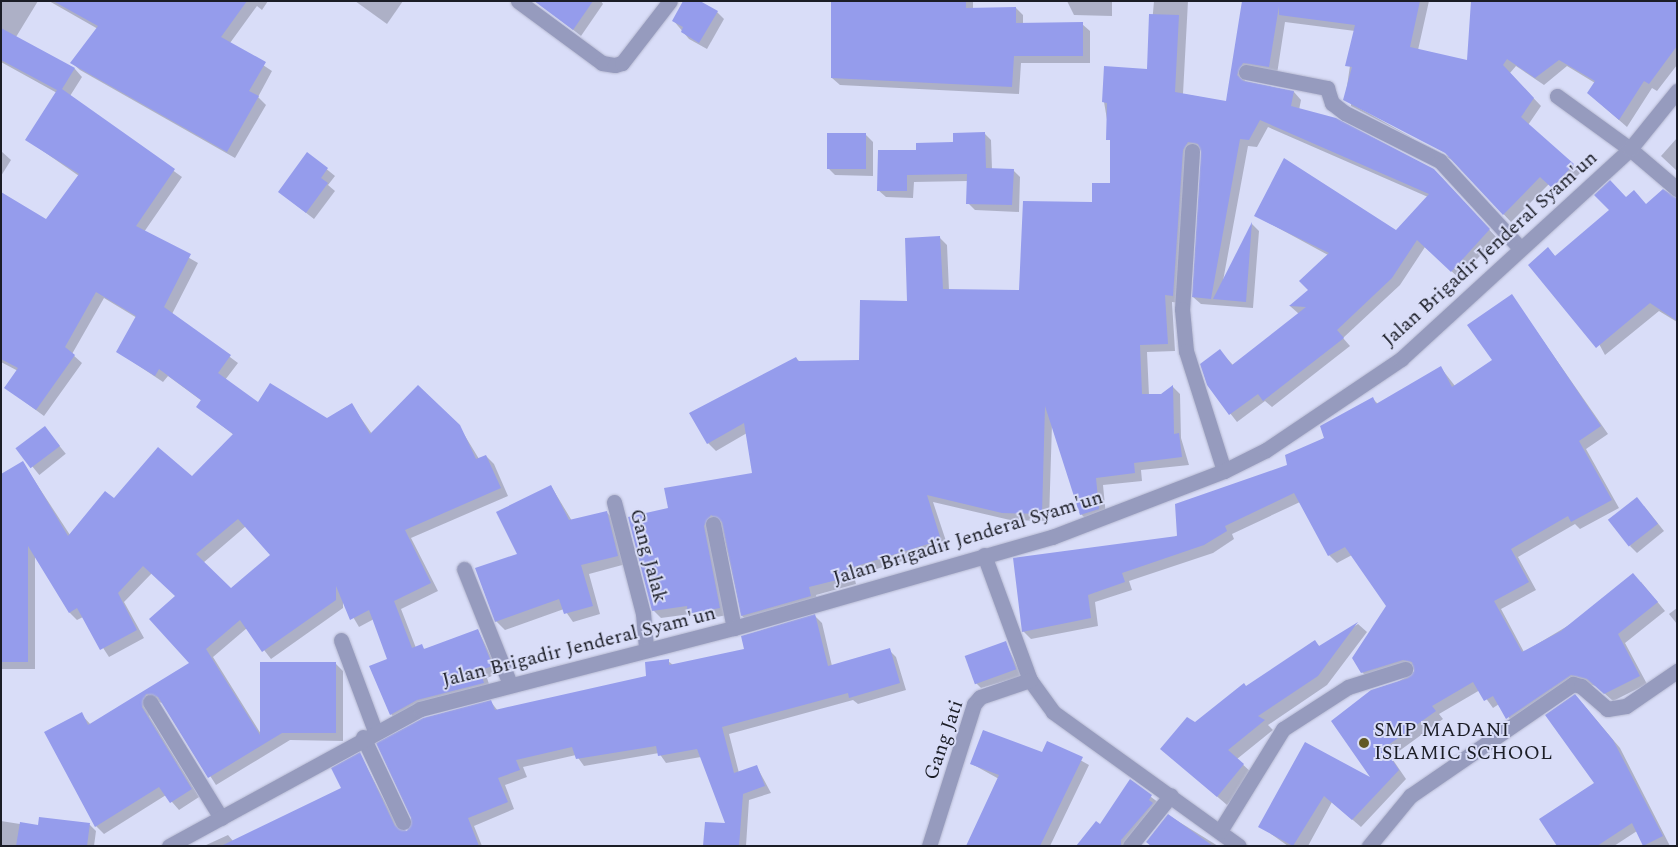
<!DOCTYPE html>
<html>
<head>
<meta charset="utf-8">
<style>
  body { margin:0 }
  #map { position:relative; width:1678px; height:847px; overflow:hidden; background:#d9ddf8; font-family:Spectral,serif }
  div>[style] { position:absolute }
  .shadow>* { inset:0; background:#0003; transform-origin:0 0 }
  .building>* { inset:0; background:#959cec; transform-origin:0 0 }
  .roads { filter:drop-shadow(0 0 1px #b7bad2) drop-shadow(0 0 1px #b7bad2) }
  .lane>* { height:15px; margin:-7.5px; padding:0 7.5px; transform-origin:7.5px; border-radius:7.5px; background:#969bbe }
  .street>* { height:15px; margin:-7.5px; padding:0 7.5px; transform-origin:7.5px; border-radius:7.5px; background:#969bbe }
  .dots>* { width:14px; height:14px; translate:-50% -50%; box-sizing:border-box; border:2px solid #d9ddf8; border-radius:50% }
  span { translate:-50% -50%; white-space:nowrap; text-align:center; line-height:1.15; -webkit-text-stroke:4px #d9ddf8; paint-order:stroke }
  .street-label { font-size:20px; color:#1b1d26 }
  .poi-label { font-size:20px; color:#1b1d26 }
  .left { translate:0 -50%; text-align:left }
  .frame { position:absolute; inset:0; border:2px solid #1b1d26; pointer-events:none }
</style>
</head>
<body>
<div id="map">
  <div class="shadow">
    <i style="clip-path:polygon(evenodd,1px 1px,38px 1px,16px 37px,75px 69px,82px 77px,70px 96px,182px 177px,144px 232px,198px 263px,172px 314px,238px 363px,225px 380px,258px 404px,327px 419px,351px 404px,372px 434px,459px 426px,479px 459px,486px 456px,494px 464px,508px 496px,411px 538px,438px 591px,401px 609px,416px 648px,426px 649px,478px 630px,499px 673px,487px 678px,491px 690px,398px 722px,391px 714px,389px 659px,374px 619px,359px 627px,343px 600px,343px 608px,271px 659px,247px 628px,213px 657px,261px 734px,336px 664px,343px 671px,343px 741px,290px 740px,216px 785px,163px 703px,153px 701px,149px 716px,199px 797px,179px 810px,166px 795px,104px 834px,96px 826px,46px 732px,81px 714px,91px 725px,191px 664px,177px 596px,152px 573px,124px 602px,144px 638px,109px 657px,83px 617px,77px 620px,70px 613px,35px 555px,35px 669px,1px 669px,1px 562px,23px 463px,70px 535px,114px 500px,193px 478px,234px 435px,198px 407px,202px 401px,168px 376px,163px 382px,118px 352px,137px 318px,104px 298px,72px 354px,82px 363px,44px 416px,6px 388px,18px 371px,1px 362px,1px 194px,47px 221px,79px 176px,27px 140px,57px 93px,1px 62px,1px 1px,246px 526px,272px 555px,231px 589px,203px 563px,246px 526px)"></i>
    <i style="clip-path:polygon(49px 1px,268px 1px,262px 10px,257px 6px,230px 43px,272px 71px,258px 97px,266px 105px,235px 158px,80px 70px,72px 63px,98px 29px)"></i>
    <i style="clip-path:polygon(355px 1px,403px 1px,387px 24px)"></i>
    <i style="clip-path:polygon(555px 1px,601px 1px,603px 4px,581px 36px,549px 11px)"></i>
    <i style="clip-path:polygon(832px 1px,973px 1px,973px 9px,1016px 8px,1023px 15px,1023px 24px,1082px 24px,1090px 31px,1090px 63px,1021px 63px,1019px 94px,840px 85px,832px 78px)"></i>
    <i style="clip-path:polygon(1067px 1px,1112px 1px,1112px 16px,1074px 15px)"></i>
    <i style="clip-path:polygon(evenodd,1154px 1px,1188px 1px,1183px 94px,1227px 102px,1244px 1px,1429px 1px,1418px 50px,1468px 62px,1677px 1px,1677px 65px,1657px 91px,1652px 88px,1627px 127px,1596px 100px,1595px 83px,1567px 66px,1544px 85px,1516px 66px,1510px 73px,1541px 106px,1528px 125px,1581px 172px,1560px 194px,1549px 184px,1511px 222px,1452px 160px,1345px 100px,1355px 31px,1285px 22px,1277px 74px,1244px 78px,1245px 81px,1294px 92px,1301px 100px,1299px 110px,1442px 178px,1497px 238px,1459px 278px,1425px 247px,1400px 285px,1343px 338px,1350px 346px,1272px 407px,1265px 401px,1237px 422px,1208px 385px,1220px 351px,1233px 365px,1299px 314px,1290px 306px,1310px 290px,1328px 255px,1256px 216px,1396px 231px,1428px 197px,1268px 127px,1257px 147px,1248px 146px,1223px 281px,1252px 224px,1259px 231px,1253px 308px,1201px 304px,1193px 297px,1202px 150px,1195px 150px,1181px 303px,1172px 302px,1175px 351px,1147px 352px,1149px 395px,1162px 395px,1173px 387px,1180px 394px,1181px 438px,1189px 465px,1141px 470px,1142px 481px,1103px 485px,1106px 516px,1089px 522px,1081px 514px,1052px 424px,1049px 521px,1010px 520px,933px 502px,948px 547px,854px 576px,856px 584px,816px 595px,818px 604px,750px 623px,742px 616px,720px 521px,727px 615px,697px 621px,690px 614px,661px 618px,653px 610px,670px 509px,753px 474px,747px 433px,716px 451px,708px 443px,796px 358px,800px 362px,860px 361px,908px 302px,940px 238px,947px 245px,949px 290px,1021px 291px,1111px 185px,1111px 143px,1104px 102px,1148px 70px,1154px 1px,1351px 103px,1451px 155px,1449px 157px,1351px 106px,1351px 103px)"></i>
    <i style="clip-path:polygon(717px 12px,724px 19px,707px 49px,689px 39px,673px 20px)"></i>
    <i style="clip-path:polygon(984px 133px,991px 140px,992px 169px,1013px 170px,1020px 177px,1019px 212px,975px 210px,968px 203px,968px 181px,914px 182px,913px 198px,886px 197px,878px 190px,917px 152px)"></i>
    <i style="clip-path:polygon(866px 135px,873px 142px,873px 176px,835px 175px,828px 168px)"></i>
    <i style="clip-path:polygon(1677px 138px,1677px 171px,1661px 156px)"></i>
    <i style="clip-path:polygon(1px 151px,11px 160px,1px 176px)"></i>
    <i style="clip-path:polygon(308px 154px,335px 176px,328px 185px,335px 191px,314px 219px,287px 198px)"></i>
    <i style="clip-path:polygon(1626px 198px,1647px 205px,1677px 199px,1677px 322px,1659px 311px,1605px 355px,1548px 249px,1556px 257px)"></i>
    <i style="clip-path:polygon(1512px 296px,1608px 434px,1586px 449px,1619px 508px,1580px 529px,1575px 524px,1518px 557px,1536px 590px,1501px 609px,1524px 652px,1641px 582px,1665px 611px,1625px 643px,1647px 684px,1613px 701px,1596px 686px,1579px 682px,1515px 726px,1499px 704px,1493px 708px,1480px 690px,1439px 714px,1443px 719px,1391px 757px,1406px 779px,1361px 827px,1332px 802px,1308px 846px,1288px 846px,1260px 826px,1306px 744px,1374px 781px,1333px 721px,1416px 671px,1411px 667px,1370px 680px,1362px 672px,1387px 606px,1352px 555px,1337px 563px,1329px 555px,1300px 502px,1232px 534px,1234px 539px,1213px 553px,1129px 581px,1132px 590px,1095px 602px,1098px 626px,1031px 639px,1023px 631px,1289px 466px,1373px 399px,1378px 404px,1441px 368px,1455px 386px,1494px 360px)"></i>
    <i style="left:45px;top:428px;width:33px;height:34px;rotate:51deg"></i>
    <i style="clip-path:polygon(551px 486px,572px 521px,606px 512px,615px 520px,626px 564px,589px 574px,600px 614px,573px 622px,564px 609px,505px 630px,496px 621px,518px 555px)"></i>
    <i style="clip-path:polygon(1644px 506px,1664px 531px,1637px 553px,1630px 546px)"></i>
    <i style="clip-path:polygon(1677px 608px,1677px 624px,1669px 614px)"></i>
    <i style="clip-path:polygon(815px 616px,822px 623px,832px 666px,889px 650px,896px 657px,906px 690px,858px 704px,853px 700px,729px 734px,739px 773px,757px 767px,771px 793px,749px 800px,746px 846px,704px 846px,727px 825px,701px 757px,666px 763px,659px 753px,584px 766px,576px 755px,523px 767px,527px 777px,505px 785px,514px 809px,474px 826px,482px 846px,204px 846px,228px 835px,233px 841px,343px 788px,360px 754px,399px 829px,407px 832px,491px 702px,498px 711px,647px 677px,668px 661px,673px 665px,745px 650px)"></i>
    <i style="clip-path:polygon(1358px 624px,1367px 632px,1327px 685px,1268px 725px,1273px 730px,1237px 759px,1253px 774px,1227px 805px,1162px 749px,1314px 641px,1320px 647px)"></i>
    <i style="clip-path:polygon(1005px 642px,1022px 676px,981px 688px,974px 681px)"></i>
    <i style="clip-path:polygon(1582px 703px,1620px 748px,1670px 846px,1645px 846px,1637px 831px,1614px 846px,1559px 846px,1596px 784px)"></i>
    <i style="clip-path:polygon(1048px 742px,1089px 765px,1050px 846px,968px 846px,999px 779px,972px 764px,1042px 754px)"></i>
    <i style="clip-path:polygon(1130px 781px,1159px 803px,1130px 846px,1078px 846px,1101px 826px)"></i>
    <i style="clip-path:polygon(1168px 815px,1218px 846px,1152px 846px)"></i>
    <i style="clip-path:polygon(1px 821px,39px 827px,90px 825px,96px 831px,94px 846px,1px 846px)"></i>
  </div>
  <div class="building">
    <i style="clip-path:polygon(53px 1px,247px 1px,221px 37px,266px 62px,249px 91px,259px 96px,227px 152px,70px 63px,98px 26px)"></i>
    <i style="clip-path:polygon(534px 1px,593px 1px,573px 30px)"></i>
    <i style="clip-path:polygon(683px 1px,700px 1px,718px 11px,699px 43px,681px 32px,683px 27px,672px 21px)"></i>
    <i style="clip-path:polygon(831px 1px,966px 1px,966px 8px,1016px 7px,1016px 23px,1083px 22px,1083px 56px,1014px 56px,1012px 87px,831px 78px)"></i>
    <i style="clip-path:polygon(1242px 1px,1420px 1px,1410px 47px,1467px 60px,1471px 1px,1677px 1px,1677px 46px,1649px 84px,1644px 81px,1619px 120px,1587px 93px,1595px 81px,1559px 60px,1535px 78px,1507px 59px,1503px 65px,1534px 98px,1521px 117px,1574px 164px,1552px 188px,1540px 177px,1503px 215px,1445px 153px,1343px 100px,1352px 67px,1345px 66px,1355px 25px,1279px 15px,1279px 6px,1269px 67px,1243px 63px,1237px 75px,1244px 81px,1294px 91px,1291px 106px,1336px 118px,1434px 169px,1490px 229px,1451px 272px,1417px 240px,1392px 278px,1337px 330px,1344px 338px,1263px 401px,1258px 394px,1229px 415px,1207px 385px,1200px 364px,1220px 349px,1232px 365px,1306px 307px,1289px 306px,1308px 290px,1299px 281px,1329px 253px,1254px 216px,1284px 158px,1396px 230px,1429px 194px,1260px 120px,1249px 140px,1240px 139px,1211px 299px,1192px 297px,1201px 152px,1198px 144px,1188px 142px,1183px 150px,1173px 296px,1165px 295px,1168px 344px,1140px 345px,1142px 394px,1161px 394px,1173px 385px,1174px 434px,1179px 433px,1182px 457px,1134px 463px,1135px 473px,1096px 478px,1099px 509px,1080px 515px,1045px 406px,1042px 514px,1002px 513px,927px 495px,941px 540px,847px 569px,849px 577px,809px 587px,811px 596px,741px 616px,722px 522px,711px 515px,704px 526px,720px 608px,688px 614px,687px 606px,652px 611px,628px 517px,668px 508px,664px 488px,752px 473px,744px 423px,707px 444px,689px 413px,796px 357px,798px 361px,859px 360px,860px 300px,907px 301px,905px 238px,940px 236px,943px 289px,1019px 290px,1023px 201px,1092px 202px,1092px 183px,1110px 183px,1110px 140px,1106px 140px,1107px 103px,1102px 102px,1104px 66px,1147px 69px,1149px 14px,1179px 15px,1175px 92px,1226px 101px)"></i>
    <i style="clip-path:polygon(evenodd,1px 28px,75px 68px,62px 89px,175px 169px,136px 226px,191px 254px,164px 307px,231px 355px,218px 373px,258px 402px,270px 383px,327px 418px,352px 403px,370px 434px,418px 385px,460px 425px,476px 459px,486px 455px,501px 488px,405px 530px,431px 583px,394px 601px,412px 648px,422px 644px,424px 649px,478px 629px,493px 666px,480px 670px,484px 683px,417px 700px,390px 715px,369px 666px,387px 659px,369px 610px,350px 620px,336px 586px,336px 600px,262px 652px,240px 620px,206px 649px,260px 735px,260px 662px,336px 662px,336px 733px,282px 733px,208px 778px,158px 697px,146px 694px,142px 707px,192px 789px,170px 803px,159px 787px,95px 827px,44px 732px,82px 712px,88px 725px,189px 663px,149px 619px,175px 596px,143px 566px,118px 593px,137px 630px,100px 650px,77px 608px,69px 613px,28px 546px,28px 662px,1px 662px,1px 474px,23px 461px,68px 536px,105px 491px,114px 498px,158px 447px,192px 476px,233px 434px,196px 407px,201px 400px,159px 369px,155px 376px,116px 352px,136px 316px,96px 292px,65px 347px,75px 355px,36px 410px,4px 388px,18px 368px,1px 359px,1px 192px,46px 219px,79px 174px,25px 140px,57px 90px,1px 60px,1px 28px,238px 519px,270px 555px,231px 588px,196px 554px,238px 519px)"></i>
    <i style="clip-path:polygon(985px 132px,986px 168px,1014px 169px,1012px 205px,966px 204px,967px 174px,907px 175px,907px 191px,877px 191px,878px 150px,916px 150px,916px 143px,953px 142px,953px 133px)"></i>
    <i style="left:827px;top:133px;width:39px;height:36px"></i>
    <i style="clip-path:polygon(307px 152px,328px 168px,321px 178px,328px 183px,306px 213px,278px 192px)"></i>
    <i style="clip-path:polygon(1610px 180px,1626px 197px,1634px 190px,1646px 204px,1663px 189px,1677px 198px,1677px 321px,1650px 303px,1596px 348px,1528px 265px,1548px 247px,1555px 256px,1609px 210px,1594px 195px)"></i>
    <i style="clip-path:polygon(1252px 222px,1246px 302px,1213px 299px)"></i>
    <i style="clip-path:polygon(1512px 294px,1601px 426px,1579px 441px,1612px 500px,1571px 522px,1568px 516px,1511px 549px,1529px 582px,1494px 601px,1522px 652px,1561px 631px,1633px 573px,1658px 602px,1618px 634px,1640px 676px,1604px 694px,1587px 679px,1571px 675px,1506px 719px,1493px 696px,1484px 701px,1473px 682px,1432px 706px,1436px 711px,1384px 748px,1399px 770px,1352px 820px,1324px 796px,1293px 846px,1258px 827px,1305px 742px,1370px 777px,1331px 721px,1371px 690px,1408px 678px,1414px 671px,1412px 662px,1403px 660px,1361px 673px,1352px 658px,1386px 606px,1345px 547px,1328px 556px,1294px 493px,1225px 526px,1227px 531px,1204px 545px,1122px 573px,1125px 582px,1088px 595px,1091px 618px,1022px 632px,1013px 558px,1177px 536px,1175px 504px,1287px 465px,1285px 455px,1324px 438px,1320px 426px,1373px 397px,1376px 404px,1441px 366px,1452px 387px,1492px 360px,1467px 325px)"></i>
    <i style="left:45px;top:426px;width:25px;height:37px;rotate:53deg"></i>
    <i style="clip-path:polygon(551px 485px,569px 520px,607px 511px,618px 556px,581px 565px,593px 606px,564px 614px,559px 599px,495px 622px,475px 568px,517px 554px,496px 512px)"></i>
    <i style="left:1637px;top:497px;width:34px;height:37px;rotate:52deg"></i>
    <i style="clip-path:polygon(815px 614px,828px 666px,890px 648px,900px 683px,849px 698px,848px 693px,722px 727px,734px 773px,757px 765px,765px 786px,743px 794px,739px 846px,703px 846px,705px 822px,725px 823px,697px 749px,658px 756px,656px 746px,576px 759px,572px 747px,516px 760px,520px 770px,498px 778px,508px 802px,468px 818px,479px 846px,221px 846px,341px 788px,331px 768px,360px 752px,395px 826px,407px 831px,411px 818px,376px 743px,423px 718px,491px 700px,495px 710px,646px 676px,645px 662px,669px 659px,669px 665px,744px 649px,741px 636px)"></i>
    <i style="clip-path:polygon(1358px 622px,1318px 676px,1258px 716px,1265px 720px,1228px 750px,1244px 764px,1217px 797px,1160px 749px,1187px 717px,1195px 722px,1244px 683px,1246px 686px,1315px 640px,1319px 646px)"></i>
    <i style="left:1006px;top:641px;width:30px;height:44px;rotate:70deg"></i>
    <i style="clip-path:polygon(1575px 694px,1613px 740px,1663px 836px,1643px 846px,1632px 823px,1597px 846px,1557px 846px,1539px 819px,1594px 783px,1545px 715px)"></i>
    <i style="clip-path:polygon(983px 730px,1042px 752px,1047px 741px,1083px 757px,1040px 846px,966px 846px,999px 775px,970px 764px)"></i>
    <i style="clip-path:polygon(1130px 779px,1152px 795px,1149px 800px,1153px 803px,1121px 840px,1121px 846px,1076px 846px,1096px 821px,1100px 824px)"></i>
    <i style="clip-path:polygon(1168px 814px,1213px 846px,1151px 846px,1146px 842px)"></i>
    <i style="clip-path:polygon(39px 817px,90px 823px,87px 846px,16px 846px,20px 822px,38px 825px)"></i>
  </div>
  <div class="roads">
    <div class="lane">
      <i style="left:1630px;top:149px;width:62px;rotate:40.4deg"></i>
      <i style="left:713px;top:524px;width:106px;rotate:78.6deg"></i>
      <i style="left:464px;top:569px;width:124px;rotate:68.2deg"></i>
      <i style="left:150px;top:702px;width:136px;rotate:58.5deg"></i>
      <i style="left:363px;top:737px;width:94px;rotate:64.8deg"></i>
    </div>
    <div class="street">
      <i style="left:518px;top:1px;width:104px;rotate:36.4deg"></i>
      <i style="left:602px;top:63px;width:13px;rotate:9deg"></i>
      <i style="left:615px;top:65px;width:7px;rotate:-16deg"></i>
      <i style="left:622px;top:63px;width:78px;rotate:-52.3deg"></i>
      <i style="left:1246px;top:72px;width:83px;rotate:11.2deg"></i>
      <i style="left:1327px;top:88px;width:16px;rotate:72deg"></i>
      <i style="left:1332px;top:103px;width:16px;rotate:38deg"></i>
      <i style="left:1345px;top:113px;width:106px;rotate:26.8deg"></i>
      <i style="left:1440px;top:161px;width:117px;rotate:47.4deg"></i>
      <i style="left:1557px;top:96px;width:90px;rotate:36deg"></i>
      <i style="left:1192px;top:151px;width:158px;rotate:93.6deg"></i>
      <i style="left:1182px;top:309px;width:42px;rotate:84.6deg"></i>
      <i style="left:1186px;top:351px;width:126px;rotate:72.4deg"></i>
      <i style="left:614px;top:502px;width:115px;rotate:75.4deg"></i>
      <i style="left:643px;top:613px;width:37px;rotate:85deg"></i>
      <i style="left:984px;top:555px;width:133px;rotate:69.8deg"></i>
      <i style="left:1030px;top:680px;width:39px;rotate:54deg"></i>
      <i style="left:1053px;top:712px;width:229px;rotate:35.8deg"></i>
      <i style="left:341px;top:640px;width:97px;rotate:69.5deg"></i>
      <i style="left:1220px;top:831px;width:120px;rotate:-58.3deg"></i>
      <i style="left:1283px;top:729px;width:77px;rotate:-32.9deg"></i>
      <i style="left:1348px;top:687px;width:60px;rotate:-17.5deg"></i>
      <i style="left:169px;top:846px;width:286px;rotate:-28.6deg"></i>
      <i style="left:420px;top:709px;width:324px;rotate:-14.5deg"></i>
      <i style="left:734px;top:628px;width:331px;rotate:-16deg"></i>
      <i style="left:1052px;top:537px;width:184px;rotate:-21deg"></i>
      <i style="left:1224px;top:471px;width:47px;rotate:-26.6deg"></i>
      <i style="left:1266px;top:450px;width:163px;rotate:-34deg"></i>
      <i style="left:1401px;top:359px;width:311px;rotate:-42.5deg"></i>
      <i style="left:1630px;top:149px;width:75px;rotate:-51deg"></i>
      <i style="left:929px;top:846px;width:149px;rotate:-72.4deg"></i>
      <i style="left:974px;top:704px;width:9px;rotate:-49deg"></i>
      <i style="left:980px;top:697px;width:53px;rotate:-18.8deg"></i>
      <i style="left:1130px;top:846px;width:65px;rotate:-51.2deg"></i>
      <i style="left:1369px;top:846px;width:65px;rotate:-50.6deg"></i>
      <i style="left:1410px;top:796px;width:198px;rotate:-34.5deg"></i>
      <i style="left:1573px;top:684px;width:8px;rotate:14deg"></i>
      <i style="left:1581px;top:686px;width:35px;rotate:41deg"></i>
      <i style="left:1607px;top:709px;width:19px;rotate:-9deg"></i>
      <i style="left:1626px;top:706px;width:62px;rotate:-34.5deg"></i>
    </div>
  </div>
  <div class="dots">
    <i style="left:1364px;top:743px;background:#615824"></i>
  </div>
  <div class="street-label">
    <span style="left:1490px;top:249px;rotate:-42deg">Jalan Brigadir Jenderal Syam'un</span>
    <span style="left:968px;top:538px;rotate:-17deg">Jalan Brigadir Jenderal Syam'un</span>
    <span style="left:648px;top:556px;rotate:75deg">Gang Jalak</span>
    <span style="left:579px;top:647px;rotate:-14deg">Jalan Brigadir Jenderal Syam'un</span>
    <span style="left:944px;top:740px;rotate:-71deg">Gang Jati</span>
  </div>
  <div class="poi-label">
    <span class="left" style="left:1374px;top:742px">SMP MADANI<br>ISLAMIC SCHOOL</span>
  </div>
  <div class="frame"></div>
</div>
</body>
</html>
